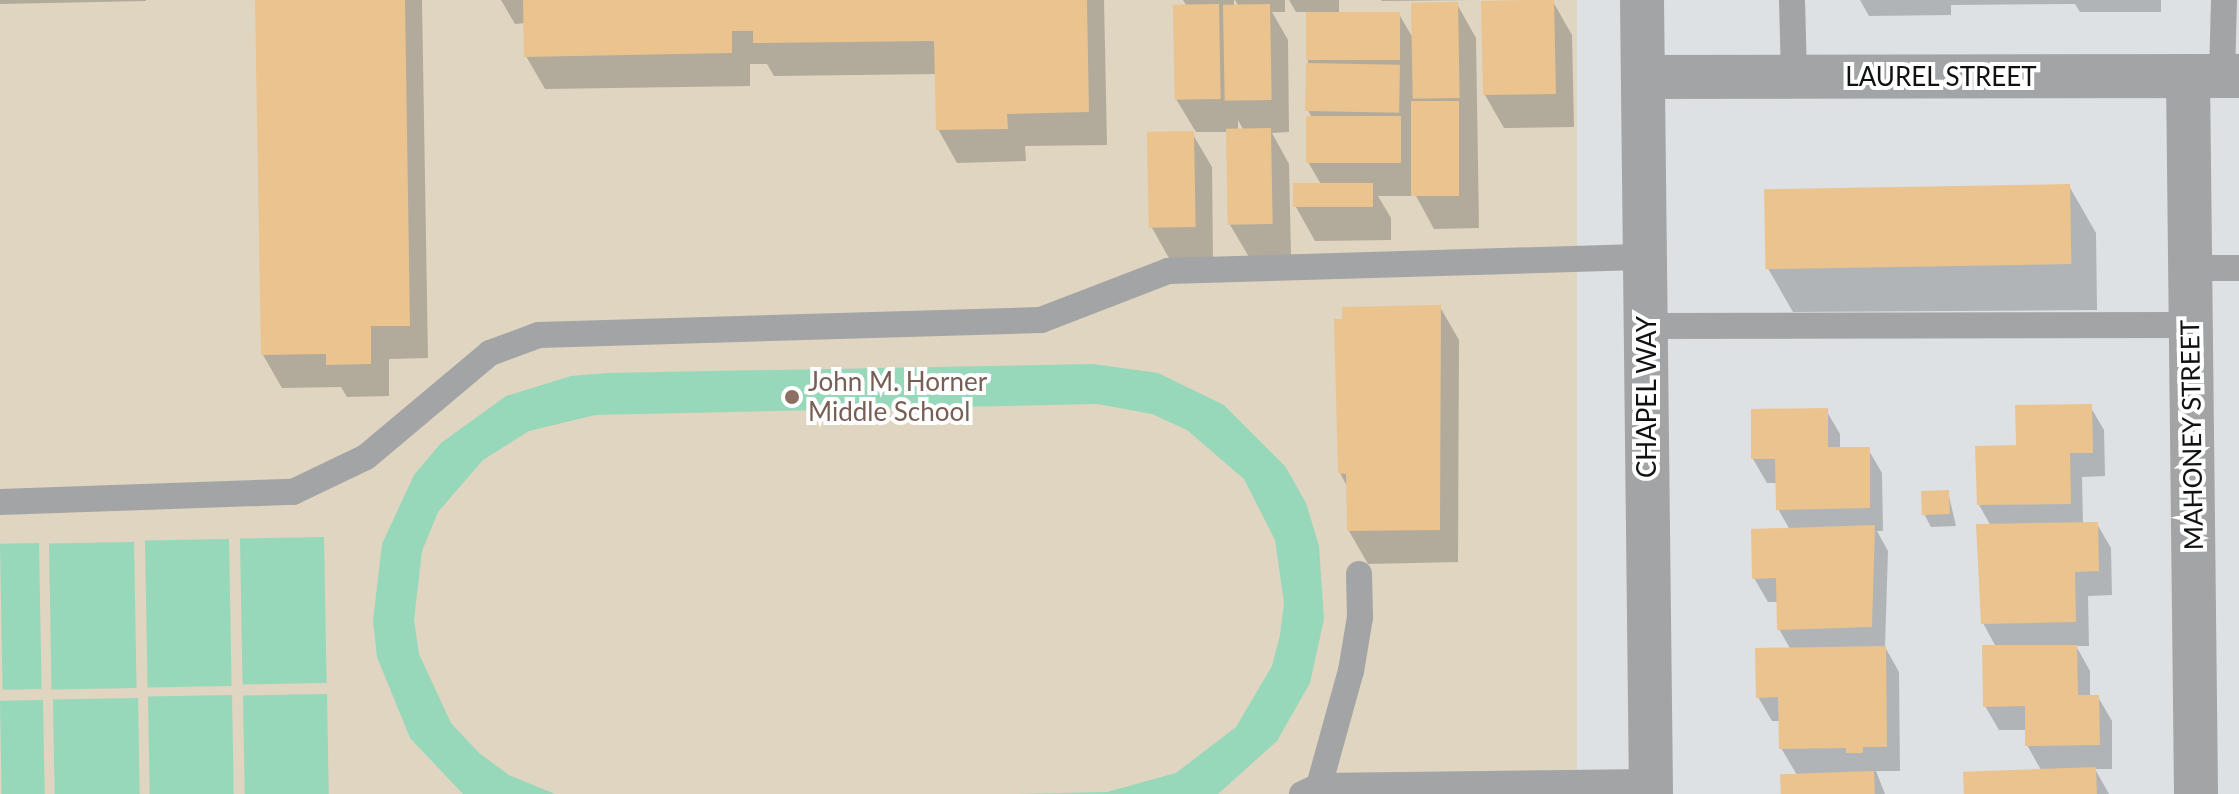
<!DOCTYPE html>
<html>
<head>
<meta charset="utf-8">
<style>
  body { margin:0 }
  #map { position:relative; width:2239px; height:794px; overflow:hidden; background:#dde1e4; font-family:Lato,sans-serif }
  div>[style] { position:absolute }
  .education>* { inset:0; background:#dfd5c1; transform-origin:0 0 }
  .green>* { inset:0; background:#97d8ba; transform-origin:0 0 }
  .shadow>* { inset:0; background:#0003 }
  .building>* { inset:0; background:#eac38e; transform-origin:0 0 }
  .lane>* { height:26px; margin:-13px; padding:0 13px; transform-origin:13px; border-radius:13px; background:#a2a4a5 }
  .street>* { height:44px; margin:-22px; padding:0 22px; transform-origin:22px; border-radius:22px; background:#a2a4a5 }
  .dots>* { width:22px; height:22px; translate:-50% -50%; box-sizing:border-box; border:4px solid #fff; border-radius:50% }
  span { translate:-50% -50%; white-space:nowrap; text-align:center; line-height:1.15; -webkit-text-stroke:8px #fff; paint-order:stroke }
  .street-label { font-size:26px; color:#0f1112 }
  .education-label { font-size:26px; color:#785e54 }
  .left { translate:0 -50%; text-align:left }
</style>
</head>
<body>
<div id="map">
  <div class="education">
    <i style="left:0;top:0;width:1577px;height:794px"></i>
  </div>
  <div class="green">
    <i style="clip-path:polygon(1093px 364px,1158px 373px,1224px 405px,1285px 466px,1306px 503px,1319px 546px,1324px 619px,1310px 683px,1277px 741px,1218px 794px,1018px 794px,1107px 792px,1176px 773px,1236px 727px,1272px 666px,1280px 635px,1284px 603px,1275px 540px,1244px 479px,1187px 430px,1152px 414px,1097px 404px,595px 415px,529px 431px,483px 460px,438px 512px,422px 551px,414px 620px,419px 654px,451px 723px,479px 753px,509px 775px,555px 794px,463px 794px,410px 738px,377px 657px,373px 621px,382px 544px,414px 475px,441px 443px,506px 396px,571px 376px,607px 373px)"></i>
    <i style="left:324px;top:537px;width:146px;height:84px;rotate:89deg"></i>
    <i style="left:229px;top:539px;width:147px;height:84px;rotate:89deg"></i>
    <i style="left:134px;top:542px;width:146px;height:85px;rotate:89deg"></i>
    <i style="left:39px;top:543px;width:146px;height:39px;rotate:89deg"></i>
    <i style="left:327px;top:694px;width:100px;height:84px;rotate:89deg"></i>
    <i style="left:232px;top:695px;width:99px;height:84px;rotate:89deg"></i>
    <i style="left:138px;top:698px;width:96px;height:85px;rotate:89deg"></i>
    <i style="left:43px;top:700px;width:94px;height:43px;rotate:89deg"></i>
  </div>
  <div class="shadow">
    <i style="clip-path:polygon(0 0,146px 0,146px 1px,0 4px)"></i>
    <i style="clip-path:polygon(257px 0,422px 0,428px 358px,389px 359px,389px 396px,347px 397px,341px 387px,282px 388px,263px 355px)"></i>
    <i style="clip-path:polygon(501px 0,1104px 0,1107px 145px,1025px 146px,1026px 161px,957px 163px,938px 129px,937px 74px,774px 76px,767px 64px,750px 64px,750px 86px,545px 89px,526px 56px,526px 23px,515px 24px)"></i>
    <i style="clip-path:polygon(evenodd,1183px 0,1234px 0,1234px 7px,1239px 7px,1235px 0,1285px 0,1285px 12px,1272px 12px,1288px 40px,1289px 132px,1272px 133px,1289px 164px,1291px 256px,1249px 257px,1229px 223px,1228px 132px,1196px 132px,1176px 99px,1187px 7px,1183px 0,1238px 120px,1244px 131px,1238px 131px,1238px 120px)"></i>
    <i style="clip-path:polygon(1289px 0,1339px 0,1339px 14px,1399px 14px,1414px 40px,1457px 4px,1476px 38px,1479px 228px,1434px 229px,1416px 196px,1378px 196px,1391px 218px,1391px 240px,1315px 241px,1296px 207px,1322px 186px,1308px 162px,1312px 118px,1308px 110px,1308px 12px,1296px 12px)"></i>
    <i style="clip-path:polygon(1381px 0,1474px 0,1382px 1px)"></i>
    <i style="clip-path:polygon(1526px 0,1552px 0,1572px 35px,1574px 127px,1504px 128px,1485px 95px)"></i>
    <i style="clip-path:polygon(1860px 0,2161px 0,2161px 12px,2080px 12px,2075px 4px,1951px 5px,1951px 15px,1869px 16px)"></i>
    <i style="clip-path:polygon(1192px 133px,1212px 167px,1213px 259px,1170px 260px,1151px 226px)"></i>
    <i style="clip-path:polygon(2069px 186px,2096px 233px,2097px 310px,1793px 312px,1766px 265px)"></i>
    <i style="clip-path:polygon(1440px 307px,1459px 340px,1458px 562px,1368px 564px,1349px 531px,1348px 488px,1340px 473px)"></i>
    <i style="clip-path:polygon(2090px 406px,2104px 430px,2105px 476px,2082px 477px,2083px 524px,2097px 524px,2111px 548px,2112px 595px,2088px 596px,2089px 646px,2076px 646px,2090px 671px,2090px 697px,2098px 697px,2112px 721px,2112px 769px,2095px 769px,2109px 794px,1966px 794px,2041px 770px,2027px 745px,2027px 730px,1999px 730px,1985px 706px,1996px 647px,1983px 623px,1991px 526px,1979px 505px,2018px 447px)"></i>
    <i style="clip-path:polygon(1826px 410px,1840px 434px,1840px 449px,1868px 449px,1882px 473px,1883px 531px,1877px 531px,1888px 551px,1885px 647px,1899px 672px,1900px 771px,1876px 771px,1885px 794px,1783px 794px,1797px 775px,1781px 748px,1781px 721px,1772px 721px,1758px 697px,1791px 650px,1779px 629px,1778px 602px,1768px 602px,1754px 578px,1790px 530px,1778px 509px,1777px 483px,1767px 483px,1753px 459px)"></i>
    <i style="clip-path:polygon(1948px 492px,1956px 526px,1931px 527px,1924px 514px)"></i>
  </div>
  <div class="building">
    <i style="clip-path:polygon(255px 0,405px 0,410px 326px,371px 326px,371px 364px,326px 365px,326px 354px,261px 355px)"></i>
    <i style="clip-path:polygon(523px 0,1087px 0,1089px 112px,1007px 114px,1008px 129px,936px 130px,934px 41px,753px 43px,753px 31px,732px 31px,732px 53px,524px 57px)"></i>
    <i style="clip-path:polygon(1528px 0,1554px 0,1556px 94px,1483px 95px,1481px 1px)"></i>
    <i style="left:1458px;top:2px;width:96px;height:47px;rotate:89deg"></i>
    <i style="left:1219px;top:4px;width:95px;height:46px;rotate:89deg"></i>
    <i style="left:1270px;top:4px;width:96px;height:47px;rotate:89deg"></i>
    <i style="left:1400px;top:12px;width:48px;height:94px;rotate:90deg"></i>
    <i style="left:1306px;top:63px;width:94px;height:48px;rotate:1deg"></i>
    <i style="left:1411px;top:101px;width:48px;height:95px"></i>
    <i style="left:1306px;top:116px;width:95px;height:47px"></i>
    <i style="left:1271px;top:128px;width:96px;height:45px;rotate:89deg"></i>
    <i style="left:1194px;top:131px;width:96px;height:47px;rotate:89deg"></i>
    <i style="left:1373px;top:183px;width:24px;height:80px;rotate:90deg"></i>
    <i style="left:2070px;top:184px;width:80px;height:306px;rotate:89deg"></i>
    <i style="clip-path:polygon(1441px 305px,1440px 530px,1347px 531px,1346px 474px,1338px 473px,1334px 319px,1342px 319px,1342px 307px)"></i>
    <i style="clip-path:polygon(2092px 404px,2093px 453px,2070px 453px,2071px 504px,1977px 505px,1975px 446px,2016px 445px,2015px 405px)"></i>
    <i style="clip-path:polygon(1828px 408px,1828px 447px,1870px 447px,1870px 508px,1776px 510px,1775px 459px,1751px 459px,1751px 409px)"></i>
    <i style="left:1949px;top:490px;width:24px;height:28px;rotate:88deg"></i>
    <i style="clip-path:polygon(2098px 522px,2099px 571px,2075px 572px,2076px 622px,1981px 624px,1976px 524px)"></i>
    <i style="clip-path:polygon(1875px 525px,1872px 627px,1777px 630px,1776px 578px,1752px 579px,1751px 529px)"></i>
    <i style="clip-path:polygon(1982px 645px,2077px 645px,2078px 695px,2099px 695px,2100px 745px,2025px 746px,2025px 706px,1983px 707px)"></i>
    <i style="clip-path:polygon(1886px 646px,1887px 747px,1863px 747px,1863px 753px,1846px 753px,1846px 748px,1779px 749px,1778px 697px,1756px 698px,1755px 648px)"></i>
    <i style="left:2096px;top:767px;width:27px;height:133px;rotate:88deg"></i>
    <i style="left:1874px;top:771px;width:23px;height:94px;rotate:88deg"></i>
  </div>
  <div class="lane">
    <i style="left:1792px;top:0;width:77px;rotate:88.5deg"></i>
    <i style="left:2222px;top:76px;width:76px;rotate:-88.5deg"></i>
    <i style="left:2190px;top:268px;width:49px"></i>
    <i style="left:1647px;top:326px;width:544px;rotate:-0.11deg"></i>
    <i style="left:0;top:502px;width:293px;rotate:-2deg"></i>
    <i style="left:293px;top:492px;width:81px;rotate:-25.6deg"></i>
    <i style="left:366px;top:457px;width:162px;rotate:-40deg"></i>
    <i style="left:490px;top:353px;width:52px;rotate:-20.2deg"></i>
    <i style="left:539px;top:335px;width:502px;rotate:-1.71deg"></i>
    <i style="left:1041px;top:320px;width:136px;rotate:-21.1deg"></i>
    <i style="left:1168px;top:271px;width:479px;rotate:-1.7deg"></i>
    <i style="left:1319px;top:786px;width:119px;rotate:-74.5deg"></i>
    <i style="left:1351px;top:671px;width:55px;rotate:-80.5deg"></i>
    <i style="left:1360px;top:617px;width:43px;rotate:-91.3deg"></i>
    <i style="left:1302px;top:794px;width:19px;rotate:-25deg"></i>
    <i style="left:1319px;top:786px;width:332px;rotate:-0.7deg"></i>
  </div>
  <div class="street">
    <i style="left:1642px;top:0;width:794px;rotate:89.35deg"></i>
    <i style="left:2188px;top:76px;width:718px;rotate:89.36deg"></i>
    <i style="left:1643px;top:77px;width:596px;rotate:-0.1deg"></i>
  </div>
  <div class="dots">
    <i style="left:792px;top:397px;background:#8d6e63"></i>
  </div>
  <div class="street-label">
    <span style="left:1941px;top:77px">LAUREL STREET</span>
    <span style="left:1647px;top:397px;rotate:-90deg">CHAPEL WAY</span>
    <span style="left:2192px;top:435px;rotate:-91deg">MAHONEY STREET</span>
  </div>
  <div class="education-label">
    <span class="left" style="left:808px;top:397px">John M. Horner<br>Middle School</span>
  </div>
</div>
</body>
</html>
